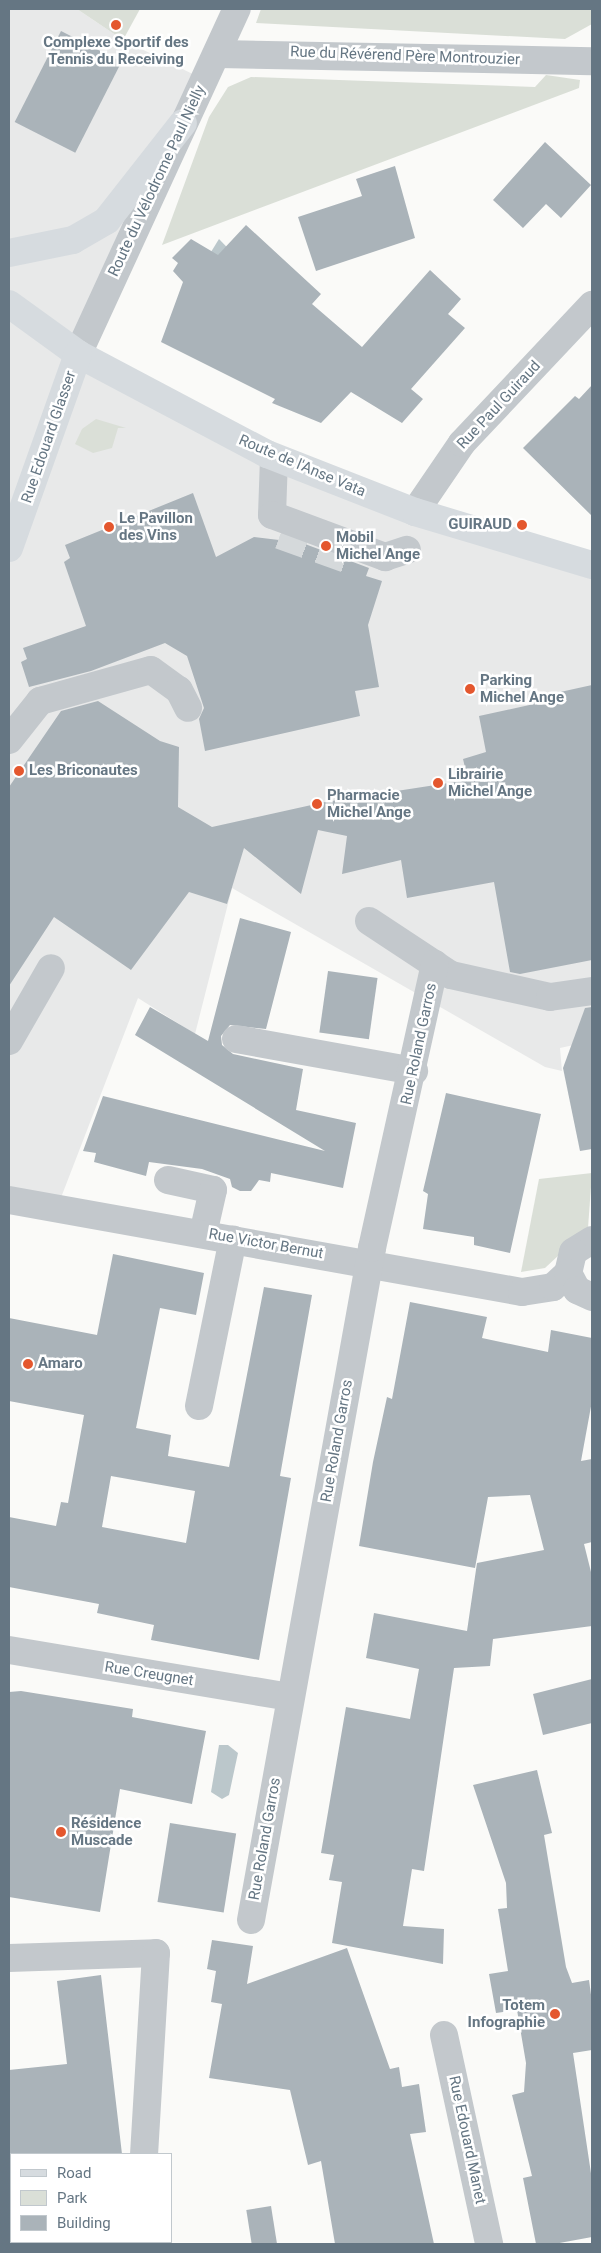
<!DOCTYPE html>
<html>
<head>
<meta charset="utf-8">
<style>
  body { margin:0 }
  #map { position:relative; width:601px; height:2253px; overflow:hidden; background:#fafaf8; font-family:Roboto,sans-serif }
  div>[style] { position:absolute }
  .built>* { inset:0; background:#e8e9e9 }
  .green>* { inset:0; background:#dadfd7 }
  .water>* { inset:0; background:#bbc7cb }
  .building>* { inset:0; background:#aab3b9; transform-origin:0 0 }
  .minor-tunnel>* { height:28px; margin-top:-14px; transform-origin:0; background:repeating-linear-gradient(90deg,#d5d9db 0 28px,transparent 0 42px) }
  .minor>* { height:28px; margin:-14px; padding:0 14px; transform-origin:14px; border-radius:14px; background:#c3c8cc }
  .major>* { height:28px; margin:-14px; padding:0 14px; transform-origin:14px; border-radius:14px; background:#d6dbdf }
  .dots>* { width:14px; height:14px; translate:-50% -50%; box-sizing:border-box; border:2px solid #fff; border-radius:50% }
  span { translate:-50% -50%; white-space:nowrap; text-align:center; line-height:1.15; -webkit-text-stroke:5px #fff; paint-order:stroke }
  .poi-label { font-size:15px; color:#657683; font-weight:700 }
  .left { translate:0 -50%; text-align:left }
  .right { translate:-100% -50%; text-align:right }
  .street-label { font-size:15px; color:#657683 }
  .frame { position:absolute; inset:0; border:10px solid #657683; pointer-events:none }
  .legend { position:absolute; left:10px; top:2153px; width:162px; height:90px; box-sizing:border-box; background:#fff; border:1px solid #c1c8cd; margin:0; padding:6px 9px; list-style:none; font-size:15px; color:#657683 }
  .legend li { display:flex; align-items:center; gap:10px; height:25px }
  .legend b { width:25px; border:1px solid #c1c8cd }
</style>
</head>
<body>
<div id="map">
  <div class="built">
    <i style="clip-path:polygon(9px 9px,77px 9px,123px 40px,205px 80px,78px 354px,267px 454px,592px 565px,592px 1041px,560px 1048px,562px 1071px,545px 1067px,232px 888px,195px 1034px,138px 998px,57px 1208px,9px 1198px)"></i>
  </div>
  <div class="green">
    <i style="clip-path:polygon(77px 9px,140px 9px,123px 40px)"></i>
    <i style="clip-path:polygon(261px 9px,592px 9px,592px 24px,565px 39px,256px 23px)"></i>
    <i style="clip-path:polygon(546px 75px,580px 80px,579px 88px,162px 245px,209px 117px,228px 87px,251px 77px,535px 87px)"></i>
    <i style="clip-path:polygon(96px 419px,126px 428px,118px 428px,112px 448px,93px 453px,75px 444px,82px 429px)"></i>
    <i style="clip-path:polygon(592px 1173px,588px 1228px,545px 1268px,521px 1272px,539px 1179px)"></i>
  </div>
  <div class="water">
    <i style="clip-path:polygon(219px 239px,246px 267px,206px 260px)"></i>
    <i style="clip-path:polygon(219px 1745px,228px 1745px,238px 1753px,229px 1795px,222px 1799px,211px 1792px)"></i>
  </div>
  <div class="building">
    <i style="left:61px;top:31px;width:68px;height:102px;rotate:27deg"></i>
    <i style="clip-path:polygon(545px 142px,591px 185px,561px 218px,546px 204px,523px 228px,493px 200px)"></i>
    <i style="clip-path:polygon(395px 166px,415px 238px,316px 271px,298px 217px,362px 196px,356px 179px)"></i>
    <i style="clip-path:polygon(246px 225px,321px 294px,312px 304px,362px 347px,430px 270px,461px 299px,448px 314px,465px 328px,411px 389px,423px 399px,402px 423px,351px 392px,321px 423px,272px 403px,275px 399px,161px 342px,183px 282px,173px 271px,178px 263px,172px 258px,191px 239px,218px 255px)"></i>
    <i style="clip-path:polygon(592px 385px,592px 516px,523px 448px,575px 396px,579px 399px)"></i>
    <i style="clip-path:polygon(193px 493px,216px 557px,254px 537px,279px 540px,281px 535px,369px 568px,366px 576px,382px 581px,368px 625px,379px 687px,355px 691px,360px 716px,205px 751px,199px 719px,204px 708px,187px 656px,165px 643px,91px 671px,29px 687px,21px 662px,27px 659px,23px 648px,86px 626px,64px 562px,70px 558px,65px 545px)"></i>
    <i style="clip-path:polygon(592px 685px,592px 960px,520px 974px,510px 972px,494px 882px,407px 898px,401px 860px,342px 874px,347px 836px,318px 830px,301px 894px,244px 848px,227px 904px,189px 892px,131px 970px,54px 917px,9px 986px,9px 787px,61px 711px,98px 701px,160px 741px,179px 747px,178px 807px,212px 827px,325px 802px,468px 780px,463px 759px,486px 752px,479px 716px,534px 704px,533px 698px)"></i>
    <i style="clip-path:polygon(240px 918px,291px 932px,266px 1029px,230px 1025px,221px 1036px,222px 1045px,233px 1054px,303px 1069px,296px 1110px,356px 1123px,343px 1188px,271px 1173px,270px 1182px,259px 1180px,251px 1191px,240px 1191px,232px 1187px,230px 1179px,202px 1169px,149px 1162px,146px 1176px,94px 1162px,96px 1153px,83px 1151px,103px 1096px,325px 1151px,135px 1035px,150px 1007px,208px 1041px)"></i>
    <i style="left:328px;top:971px;width:50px;height:62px;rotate:8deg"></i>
    <i style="clip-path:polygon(592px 1007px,592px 1149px,580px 1151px,563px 1068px,585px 1008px)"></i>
    <i style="clip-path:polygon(446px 1093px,541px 1114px,510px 1253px,474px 1245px,474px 1237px,423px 1229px,428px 1194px,423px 1191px)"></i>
    <i style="clip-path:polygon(evenodd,113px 1254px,204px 1273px,196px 1315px,160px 1308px,136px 1428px,171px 1435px,168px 1456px,229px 1467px,264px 1287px,312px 1295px,280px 1476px,291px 1478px,259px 1660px,151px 1640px,154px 1625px,97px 1613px,99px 1604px,9px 1587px,9px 1517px,56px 1526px,61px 1502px,68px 1503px,84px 1415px,9px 1401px,9px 1318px,97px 1335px,113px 1254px,111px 1476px,195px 1491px,186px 1543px,102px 1527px,111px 1476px)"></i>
    <i style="clip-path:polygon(410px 1302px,487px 1317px,482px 1338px,548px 1352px,551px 1330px,592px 1338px,592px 1401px,581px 1461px,592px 1459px,592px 1542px,584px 1544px,592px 1576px,592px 1626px,493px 1639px,490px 1666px,454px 1668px,424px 1871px,412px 1869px,403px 1926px,444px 1929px,443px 1964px,332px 1943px,342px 1882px,329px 1880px,334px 1855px,321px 1853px,346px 1707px,410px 1719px,419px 1669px,366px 1658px,374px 1613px,467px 1631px,477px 1563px,544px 1550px,530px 1495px,488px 1497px,475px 1568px,359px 1546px,373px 1462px,387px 1397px,392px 1399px)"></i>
    <i style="clip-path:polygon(592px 1679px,592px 1723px,543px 1735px,533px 1694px)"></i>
    <i style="clip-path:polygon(21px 1691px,133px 1709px,132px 1717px,206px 1731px,192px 1804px,120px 1789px,100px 1912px,9px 1897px,9px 1692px)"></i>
    <i style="clip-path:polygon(537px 1770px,552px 1833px,544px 1835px,566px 1967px,572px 1983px,589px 1980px,592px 2002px,592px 2050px,573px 2053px,592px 2180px,592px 2237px,554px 2244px,536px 2244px,523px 2178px,532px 2176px,512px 2095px,524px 2092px,526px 2063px,517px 2010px,496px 2013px,489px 1974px,508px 1971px,498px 1909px,507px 1908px,506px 1883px,473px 1785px)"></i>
    <i style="left:170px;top:1823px;width:67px;height:80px;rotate:9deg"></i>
    <i style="clip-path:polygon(212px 1940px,253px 1946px,247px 1984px,347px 1948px,390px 2069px,399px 2067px,402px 2087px,419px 2084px,426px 2132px,410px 2134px,434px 2244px,335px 2244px,321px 2161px,308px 2165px,290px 2090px,209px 2078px,222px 2004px,211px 2002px,216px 1971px,207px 1969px)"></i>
    <i style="clip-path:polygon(101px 1975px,122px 2154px,9px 2154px,9px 2070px,67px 2064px,57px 1981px)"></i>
    <i style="left:271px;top:2206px;width:38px;height:25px;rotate:81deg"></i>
  </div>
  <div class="minor-tunnel">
    <i style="left:280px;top:535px;width:77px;rotate:19.9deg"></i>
  </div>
  <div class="minor">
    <i style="left:219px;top:54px;width:373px;rotate:1.1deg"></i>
    <i style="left:78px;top:354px;width:380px;rotate:-65.3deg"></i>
    <i style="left:274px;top:458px;width:57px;rotate:92deg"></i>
    <i style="left:272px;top:515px;width:121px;rotate:20.4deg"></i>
    <i style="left:385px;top:557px;width:23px;rotate:-18deg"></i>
    <i style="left:415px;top:512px;width:83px;rotate:-55.7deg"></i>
    <i style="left:462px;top:443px;width:190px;rotate:-46.7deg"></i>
    <i style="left:9px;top:740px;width:50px;rotate:-51.5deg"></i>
    <i style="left:40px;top:701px;width:115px;rotate:-15.6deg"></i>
    <i style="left:151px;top:670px;width:34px;rotate:36deg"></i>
    <i style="left:179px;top:690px;width:20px;rotate:63deg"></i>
    <i style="left:369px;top:921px;width:98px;rotate:33.4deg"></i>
    <i style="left:451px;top:975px;width:101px;rotate:12.5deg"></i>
    <i style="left:550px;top:997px;width:42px;rotate:-8.1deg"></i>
    <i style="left:236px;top:1039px;width:181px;rotate:10.2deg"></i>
    <i style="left:9px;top:1041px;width:84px;rotate:-60.1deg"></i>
    <i style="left:168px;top:1180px;width:46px;rotate:12.5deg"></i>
    <i style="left:213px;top:1190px;width:45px;rotate:102.8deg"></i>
    <i style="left:9px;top:1200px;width:521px;rotate:10.17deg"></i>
    <i style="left:522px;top:1292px;width:31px;rotate:-9deg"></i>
    <i style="left:553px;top:1287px;width:21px;rotate:-43deg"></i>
    <i style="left:592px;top:1240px;width:22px;rotate:148deg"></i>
    <i style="left:573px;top:1252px;width:22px;rotate:103deg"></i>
    <i style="left:568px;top:1273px;width:19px;rotate:62deg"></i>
    <i style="left:577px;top:1290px;width:17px;rotate:25deg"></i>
    <i style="left:199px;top:1406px;width:170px;rotate:-78.5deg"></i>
    <i style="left:9px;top:1650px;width:285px;rotate:9.5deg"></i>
    <i style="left:251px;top:1920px;width:683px;rotate:-79.79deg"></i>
    <i style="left:372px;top:1248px;width:291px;rotate:-77.5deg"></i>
    <i style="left:9px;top:1958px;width:147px;rotate:-1.9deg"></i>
    <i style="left:156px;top:1953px;width:201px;rotate:93.4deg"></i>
    <i style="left:444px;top:2035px;width:214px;rotate:77.8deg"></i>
    <i style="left:139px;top:2244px;width:2px;rotate:-63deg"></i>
  </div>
  <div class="major">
    <i style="left:9px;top:253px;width:65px;rotate:-11.5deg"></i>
    <i style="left:73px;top:240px;width:39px;rotate:-30deg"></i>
    <i style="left:107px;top:220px;width:123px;rotate:-51.9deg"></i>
    <i style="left:9px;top:304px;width:85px;rotate:35.9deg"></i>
    <i style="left:78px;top:354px;width:214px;rotate:27.9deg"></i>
    <i style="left:267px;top:454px;width:159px;rotate:21.4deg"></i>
    <i style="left:415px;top:512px;width:185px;rotate:16.7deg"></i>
    <i style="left:9px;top:548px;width:206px;rotate:-70.4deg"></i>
  </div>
  <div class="dots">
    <i style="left:116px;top:25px;background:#e4572e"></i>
    <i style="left:522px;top:525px;background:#e4572e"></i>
    <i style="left:109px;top:527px;background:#e4572e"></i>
    <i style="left:326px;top:546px;background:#e4572e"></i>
    <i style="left:470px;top:689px;background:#e4572e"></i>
    <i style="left:19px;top:771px;background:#e4572e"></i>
    <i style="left:438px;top:783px;background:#e4572e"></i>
    <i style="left:317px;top:804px;background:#e4572e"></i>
    <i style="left:28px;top:1364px;background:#e4572e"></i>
    <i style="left:61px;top:1832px;background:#e4572e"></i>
    <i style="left:555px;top:2014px;background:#e4572e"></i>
  </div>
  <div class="poi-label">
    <span style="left:116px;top:51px">Complexe Sportif des<br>Tennis du Receiving</span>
    <span class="left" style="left:119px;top:527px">Le Pavillon<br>des Vins</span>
    <span class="right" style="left:512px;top:525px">GUIRAUD</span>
    <span class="left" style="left:336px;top:546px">Mobil<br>Michel Ange</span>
    <span class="left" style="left:480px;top:689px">Parking<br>Michel Ange</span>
    <span class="left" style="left:29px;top:771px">Les Briconautes</span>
    <span class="left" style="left:448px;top:783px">Librairie<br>Michel Ange</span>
    <span class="left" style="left:327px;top:804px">Pharmacie<br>Michel Ange</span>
    <span class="left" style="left:38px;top:1364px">Amaro</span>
    <span class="left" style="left:71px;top:1832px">Résidence<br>Muscade</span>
    <span class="right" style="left:545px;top:2014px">Totem<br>Infographie</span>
  </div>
  <div class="street-label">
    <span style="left:405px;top:56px;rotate:2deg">Rue du Révérend Père Montrouzier</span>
    <span style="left:157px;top:181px;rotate:-65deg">Route du Vélodrome Paul Nielly</span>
    <span style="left:499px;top:405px;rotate:-47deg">Rue Paul Guiraud</span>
    <span style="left:49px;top:437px;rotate:-71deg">Rue Edouard Glasser</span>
    <span style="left:302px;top:466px;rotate:23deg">Route de l'Anse Vata</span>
    <span style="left:419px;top:1044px;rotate:-78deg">Rue Roland Garros</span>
    <span style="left:266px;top:1244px;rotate:10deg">Rue Victor Bernut</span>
    <span style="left:337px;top:1441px;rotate:-80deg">Rue Roland Garros</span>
    <span style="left:149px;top:1674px;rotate:9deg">Rue Creugnet</span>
    <span style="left:265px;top:1839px;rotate:-80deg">Rue Roland Garros</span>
    <span style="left:467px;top:2140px;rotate:78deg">Rue Edouard Manet</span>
  </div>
  <div class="frame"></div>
  <ul class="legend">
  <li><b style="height:6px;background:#d6dbdf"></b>Road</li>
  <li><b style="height:14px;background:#dadfd7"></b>Park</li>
  <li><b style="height:14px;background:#aab3b9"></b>Building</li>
  </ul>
</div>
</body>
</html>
